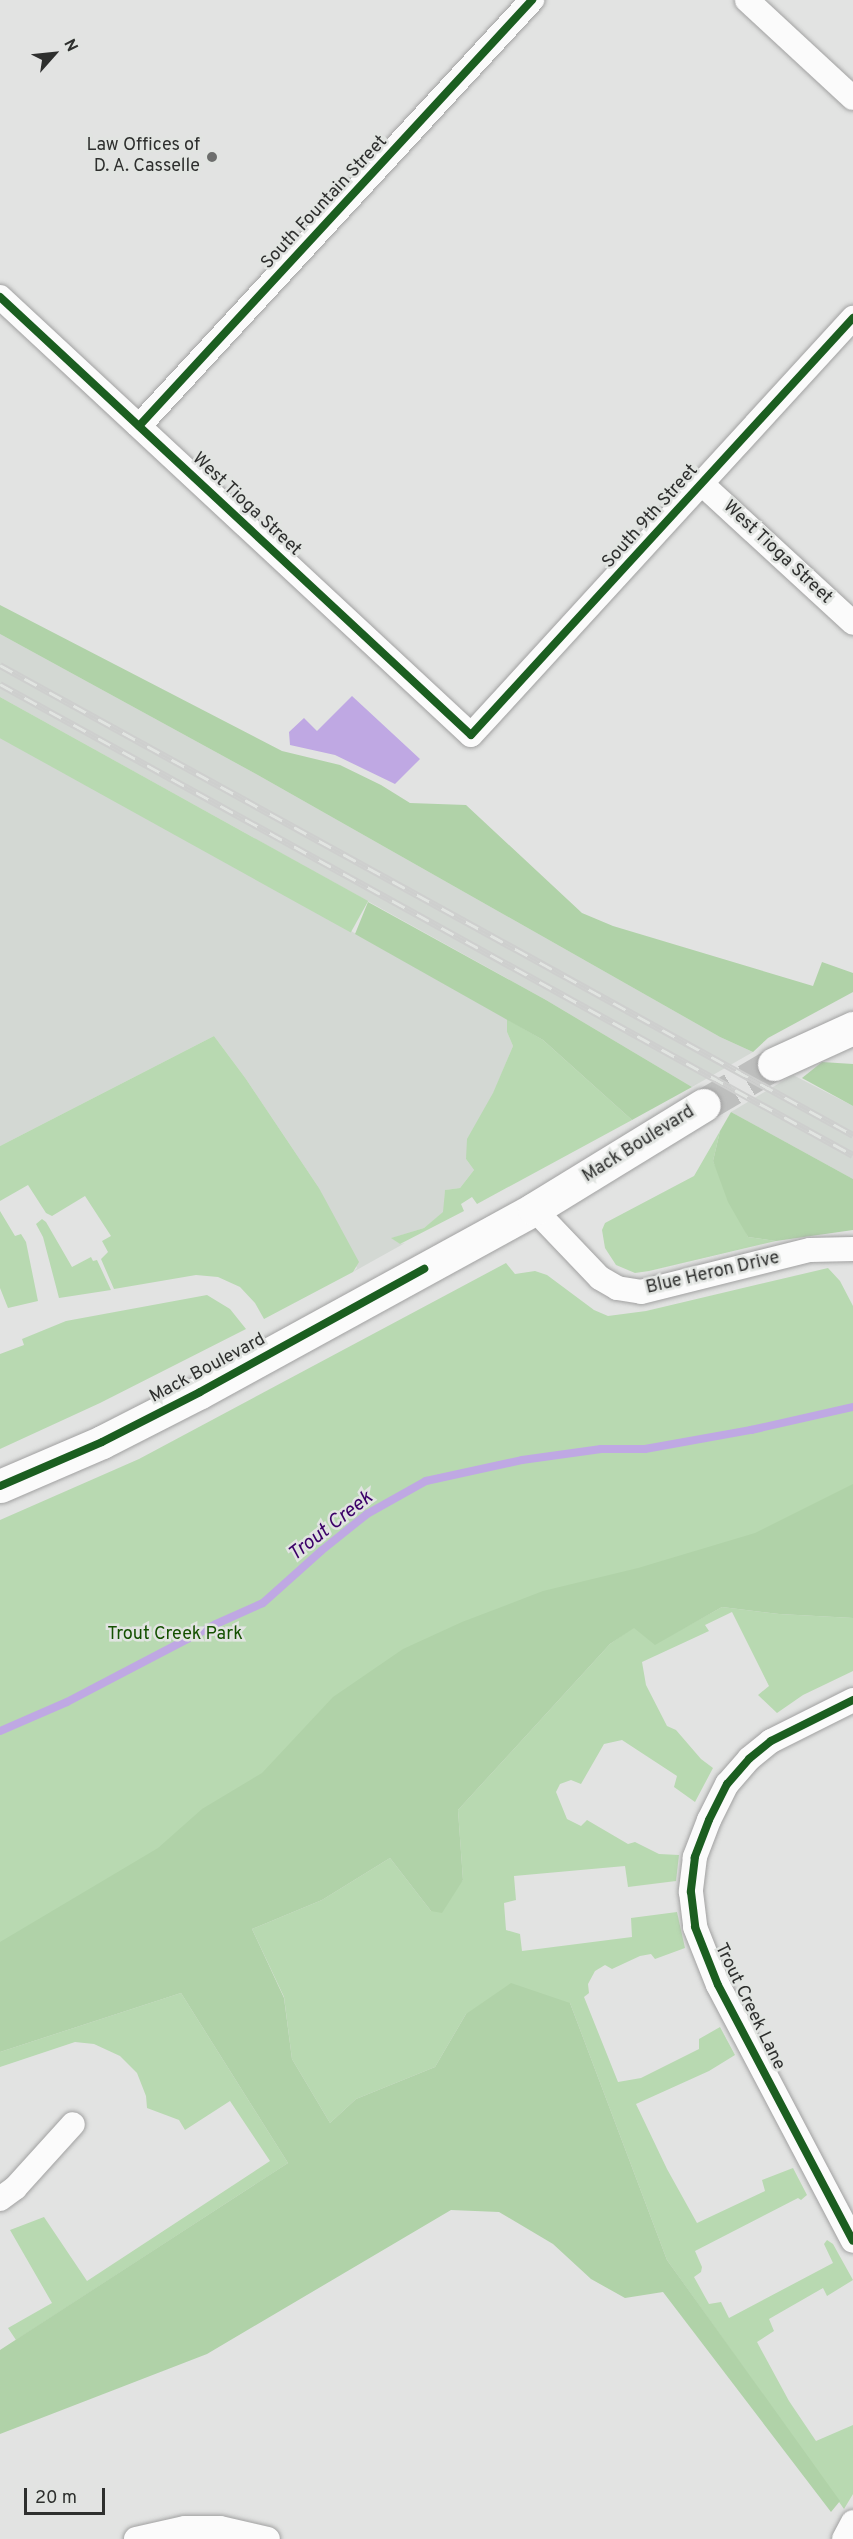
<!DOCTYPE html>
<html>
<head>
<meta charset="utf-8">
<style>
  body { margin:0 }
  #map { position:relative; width:853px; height:2539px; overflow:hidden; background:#e2e3e2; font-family:Overpass,sans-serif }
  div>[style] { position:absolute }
  .built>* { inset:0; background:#d3d8d3 }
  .green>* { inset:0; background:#b8d9b1; transform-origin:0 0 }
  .forest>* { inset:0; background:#b0d2a8 }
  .water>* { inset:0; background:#bfa8e3 }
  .stream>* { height:8px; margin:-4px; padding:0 4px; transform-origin:4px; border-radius:4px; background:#bfa8e3 }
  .secondary-tunnel>* { height:33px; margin-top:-16.5px; transform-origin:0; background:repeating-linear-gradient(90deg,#bebfbe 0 33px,transparent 0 49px) }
  .roads { filter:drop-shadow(0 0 2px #a1a1a1) drop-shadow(0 0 2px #a1a1a1) }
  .street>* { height:24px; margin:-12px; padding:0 12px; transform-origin:12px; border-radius:12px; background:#fbfbfb }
  .secondary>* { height:33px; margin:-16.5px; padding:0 16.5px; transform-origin:16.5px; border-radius:16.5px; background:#fbfbfb }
  .rail>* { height:7px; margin-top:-3.5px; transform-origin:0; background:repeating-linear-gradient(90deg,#e1e4e1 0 14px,#cecfce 0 28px); box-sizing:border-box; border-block:2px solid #cecfce }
  .cycleway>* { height:8px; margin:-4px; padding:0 4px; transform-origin:4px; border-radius:4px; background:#1b5e20 }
  .dots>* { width:16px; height:16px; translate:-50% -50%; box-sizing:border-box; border:3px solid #e1e4e1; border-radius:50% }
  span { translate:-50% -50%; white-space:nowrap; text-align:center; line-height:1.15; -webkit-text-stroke:5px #e1e4e1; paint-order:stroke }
  .poi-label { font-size:18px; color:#2e2f2e }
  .right { translate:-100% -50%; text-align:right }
  .street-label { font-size:18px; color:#2e2f2e }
  .park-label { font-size:18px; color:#145000 }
  .water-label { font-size:20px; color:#3b0068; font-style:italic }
  .north { position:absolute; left:24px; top:24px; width:60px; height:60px; -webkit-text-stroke:4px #e1e4e1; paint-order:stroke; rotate:63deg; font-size:16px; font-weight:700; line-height:24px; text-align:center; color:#2e2f2e }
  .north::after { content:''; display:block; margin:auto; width:21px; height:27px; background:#2e2f2e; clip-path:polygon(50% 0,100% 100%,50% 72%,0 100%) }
  .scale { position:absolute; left:24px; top:2488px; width:81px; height:27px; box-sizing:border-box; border:3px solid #2e2f2e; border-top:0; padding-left:8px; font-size:18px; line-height:21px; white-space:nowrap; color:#2e2f2e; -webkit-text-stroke:4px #e1e4e1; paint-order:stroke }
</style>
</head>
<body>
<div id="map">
  <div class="built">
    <i style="clip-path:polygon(0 634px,256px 774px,720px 1037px,753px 1052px,692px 1087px,546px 1000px,0 697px)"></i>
    <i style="clip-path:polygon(0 733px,507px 1019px,507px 1032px,513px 1046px,466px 1159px,474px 1170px,460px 1188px,445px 1190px,444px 1212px,424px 1228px,392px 1238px,400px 1244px,405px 1243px,353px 1272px,357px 1268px,319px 1188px,246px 1079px,214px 1036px,0 1146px)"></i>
    <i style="clip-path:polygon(793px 1075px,853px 1106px,853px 1179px,731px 1112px)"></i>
  </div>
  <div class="green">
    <i style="left:0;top:697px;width:421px;height:36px;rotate:29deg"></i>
    <i style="clip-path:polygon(507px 1019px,543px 1040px,632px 1120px,477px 1204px,472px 1197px,461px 1204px,464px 1211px,400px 1244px,391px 1238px,424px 1228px,443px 1212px,445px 1190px,460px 1188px,474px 1170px,466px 1159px,467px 1139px,493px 1093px,513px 1046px,507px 1032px)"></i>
    <i style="clip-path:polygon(214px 1036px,246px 1079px,319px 1188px,359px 1262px,353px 1272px,264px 1319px,255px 1303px,240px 1287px,218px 1277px,196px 1275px,114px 1289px,101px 1259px,108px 1252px,102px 1241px,111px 1236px,85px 1196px,52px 1216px,46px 1213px,28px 1185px,0 1201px,0 1146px)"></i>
    <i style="clip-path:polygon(720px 1131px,713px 1161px,748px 1237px,776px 1241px,649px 1271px,635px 1273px,616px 1265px,605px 1248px,602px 1230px,605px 1223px,694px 1176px)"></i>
    <i style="clip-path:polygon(0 1211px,15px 1236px,21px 1234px,26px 1242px,38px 1301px,8px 1308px,0 1288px)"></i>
    <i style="clip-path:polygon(42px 1219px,46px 1222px,72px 1267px,91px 1257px,93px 1261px,97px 1260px,111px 1290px,59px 1298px,43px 1237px,36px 1224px)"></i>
    <i style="clip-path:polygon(506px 1263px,515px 1274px,535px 1271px,547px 1275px,594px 1310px,608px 1316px,646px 1311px,828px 1268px,840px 1281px,853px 1306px,853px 1499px,236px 1811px,0 1951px,0 1520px,139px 1459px)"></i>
    <i style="clip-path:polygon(207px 1295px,230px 1309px,246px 1329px,100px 1403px,0 1449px,0 1354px,24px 1345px,22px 1339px,66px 1321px)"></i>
    <i style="clip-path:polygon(722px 1607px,779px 1614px,853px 1618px,853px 1671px,803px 1695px,777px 1713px,758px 1695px,769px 1686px,732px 1612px,705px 1625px,709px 1631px,642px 1662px,646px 1685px,667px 1726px,676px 1730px,701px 1759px,713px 1768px,695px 1802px,674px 1787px,677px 1776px,622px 1740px,604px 1744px,581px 1784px,571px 1780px,560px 1784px,556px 1792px,567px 1819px,581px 1826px,587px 1820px,628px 1844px,635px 1842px,659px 1854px,679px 1855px,676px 1881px,628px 1887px,625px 1866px,514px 1876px,516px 1900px,504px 1903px,506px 1930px,520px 1934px,522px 1951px,632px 1937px,631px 1918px,677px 1912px,685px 1948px,655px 1959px,651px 1954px,640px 1956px,612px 1969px,605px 1965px,595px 1971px,588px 1984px,589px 1993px,584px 1997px,618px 2082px,641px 2078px,699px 2049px,699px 2039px,720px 2027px,735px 2055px,709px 2071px,636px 2104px,667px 2169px,697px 2223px,765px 2191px,762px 2180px,793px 2168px,807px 2195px,801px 2200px,798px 2198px,695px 2251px,702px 2267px,701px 2272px,694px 2277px,709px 2304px,721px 2302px,729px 2318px,833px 2263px,824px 2244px,827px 2240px,833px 2244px,853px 2280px,827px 2296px,823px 2288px,769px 2319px,774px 2331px,757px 2342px,789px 2401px,816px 2441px,853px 2425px,853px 2494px,844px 2509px,667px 2260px,570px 2003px,466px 2014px,435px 2067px,356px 2099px,330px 2123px,292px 2059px,284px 1997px,252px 1929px,322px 1900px,390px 1858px,431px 1911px,463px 1880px,458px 1810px,610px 1644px,634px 1627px,655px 1644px)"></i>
    <i style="clip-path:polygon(181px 1993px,288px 2163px,16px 2340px,8px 2328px,52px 2303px,10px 2230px,44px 2217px,87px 2281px,270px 2161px,230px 2101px,185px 2130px,179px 2120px,147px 2108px,146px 2096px,137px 2073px,120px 2056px,94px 2044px,75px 2042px,0 2067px,0 2052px)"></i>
  </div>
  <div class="forest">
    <i style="clip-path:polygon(0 605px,282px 751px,340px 765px,381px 785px,410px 803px,466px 805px,582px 913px,613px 926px,813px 986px,822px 962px,853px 973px,853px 992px,768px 1038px,753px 1052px,720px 1037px,256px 774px,0 634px)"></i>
    <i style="clip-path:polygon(368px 902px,546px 1000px,692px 1087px,632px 1120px,543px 1040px,355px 934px)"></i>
    <i style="clip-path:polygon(822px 1062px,853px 1064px,853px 1106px,802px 1078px)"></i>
    <i style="clip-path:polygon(731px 1112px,853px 1179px,853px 1230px,776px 1241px,748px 1237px,728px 1202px,713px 1161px,720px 1131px)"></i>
    <i style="clip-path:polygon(853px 1484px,853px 1618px,779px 1614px,722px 1607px,655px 1645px,634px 1628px,610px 1644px,458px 1810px,463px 1880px,442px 1913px,431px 1911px,390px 1858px,322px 1900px,252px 1929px,284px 1998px,292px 2059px,330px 2123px,356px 2099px,435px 2067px,466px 2014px,511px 1983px,570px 2003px,667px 2260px,840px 2501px,831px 2512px,663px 2292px,625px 2298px,591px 2279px,553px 2244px,499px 2212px,451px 2210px,207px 2354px,0 2434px,0 2350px,288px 2163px,181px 1993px,0 2052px,0 1942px,158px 1848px,202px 1809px,262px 1773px,333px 1697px,403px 1649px,462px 1622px,543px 1591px,638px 1568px,755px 1533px)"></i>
  </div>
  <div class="water">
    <i style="clip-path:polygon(352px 696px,420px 759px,395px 784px,335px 755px,290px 745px,289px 732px,304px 718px,317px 731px)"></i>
  </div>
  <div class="stream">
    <i style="left:0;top:1731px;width:73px;rotate:-23.4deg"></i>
    <i style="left:67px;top:1702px;width:168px;rotate:-27.6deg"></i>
    <i style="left:216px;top:1624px;width:51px;rotate:-24.1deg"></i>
    <i style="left:263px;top:1603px;width:78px;rotate:-41.9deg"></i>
    <i style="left:321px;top:1551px;width:59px;rotate:-38.8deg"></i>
    <i style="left:367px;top:1514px;width:68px;rotate:-29.2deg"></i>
    <i style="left:426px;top:1481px;width:98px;rotate:-12.3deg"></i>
    <i style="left:522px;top:1460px;width:80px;rotate:-7.9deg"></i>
    <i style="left:601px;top:1449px;width:44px"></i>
    <i style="left:645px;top:1449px;width:108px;rotate:-10.2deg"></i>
    <i style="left:751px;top:1430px;width:105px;rotate:-12.7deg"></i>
  </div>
  <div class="secondary-tunnel">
    <i style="left:704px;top:1105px;width:81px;rotate:-30.4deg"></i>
  </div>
  <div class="roads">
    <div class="street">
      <i style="left:747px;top:0;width:144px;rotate:42.8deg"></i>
      <i style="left:0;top:297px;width:643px;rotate:42.92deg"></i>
      <i style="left:471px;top:735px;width:566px;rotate:-47.51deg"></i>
      <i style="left:139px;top:426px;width:580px;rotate:-47.31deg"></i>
      <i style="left:702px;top:484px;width:205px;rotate:42.6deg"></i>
      <i style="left:534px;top:1209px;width:95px;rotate:46.3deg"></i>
      <i style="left:600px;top:1278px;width:20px;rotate:30deg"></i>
      <i style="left:617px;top:1288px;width:24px;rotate:9deg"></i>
      <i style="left:641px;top:1292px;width:174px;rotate:-14deg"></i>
      <i style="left:810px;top:1250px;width:43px;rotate:-1.3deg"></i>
      <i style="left:853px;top:1700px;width:92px;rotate:153.4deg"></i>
      <i style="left:771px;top:1741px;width:28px;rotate:141deg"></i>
      <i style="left:749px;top:1759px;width:33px;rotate:131deg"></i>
      <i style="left:727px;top:1784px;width:40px;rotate:116.6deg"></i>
      <i style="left:709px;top:1820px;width:40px;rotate:111deg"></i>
      <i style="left:695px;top:1857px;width:35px;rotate:97deg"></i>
      <i style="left:691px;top:1892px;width:35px;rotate:83deg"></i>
      <i style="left:695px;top:1927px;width:62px;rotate:68.4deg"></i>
      <i style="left:718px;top:1985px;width:289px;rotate:62.2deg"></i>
      <i style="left:0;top:2199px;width:19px;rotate:-36deg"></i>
      <i style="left:15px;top:2188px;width:86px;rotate:-47.8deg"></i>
      <i style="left:136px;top:2539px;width:50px;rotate:-12.7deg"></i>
      <i style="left:185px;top:2528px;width:35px"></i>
      <i style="left:220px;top:2528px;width:49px;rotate:12.9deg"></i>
      <i style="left:844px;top:2539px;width:19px;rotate:-62deg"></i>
    </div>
    <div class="secondary">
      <i style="left:774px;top:1064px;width:87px;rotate:-24.5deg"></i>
      <i style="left:0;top:1486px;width:111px;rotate:-23.3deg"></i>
      <i style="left:102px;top:1442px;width:110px;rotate:-27deg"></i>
      <i style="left:200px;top:1392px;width:381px;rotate:-28.7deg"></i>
      <i style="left:534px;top:1209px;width:199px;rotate:-31.5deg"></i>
    </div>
  </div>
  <div class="rail">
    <i style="left:0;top:665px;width:974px;rotate:28.85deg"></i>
    <i style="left:0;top:684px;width:974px;rotate:28.91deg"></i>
  </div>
  <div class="cycleway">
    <i style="left:0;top:297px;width:643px;rotate:42.92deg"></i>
    <i style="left:471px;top:735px;width:566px;rotate:-47.51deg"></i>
    <i style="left:139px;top:426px;width:580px;rotate:-47.31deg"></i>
    <i style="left:0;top:1486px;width:111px;rotate:-23.3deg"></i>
    <i style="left:102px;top:1442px;width:110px;rotate:-27deg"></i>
    <i style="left:200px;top:1392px;width:256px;rotate:-28.8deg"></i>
    <i style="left:853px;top:1700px;width:92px;rotate:153.4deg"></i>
    <i style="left:771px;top:1741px;width:28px;rotate:141deg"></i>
    <i style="left:749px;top:1759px;width:33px;rotate:131deg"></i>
    <i style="left:727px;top:1784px;width:40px;rotate:116.6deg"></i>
    <i style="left:709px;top:1820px;width:40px;rotate:111deg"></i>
    <i style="left:695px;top:1857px;width:35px;rotate:97deg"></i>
    <i style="left:691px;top:1892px;width:35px;rotate:83deg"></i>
    <i style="left:695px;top:1927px;width:62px;rotate:68.4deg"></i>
    <i style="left:718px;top:1985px;width:289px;rotate:62.2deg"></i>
  </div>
  <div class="dots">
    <i style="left:212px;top:157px;background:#6d6e6d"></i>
  </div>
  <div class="poi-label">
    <span class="right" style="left:200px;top:157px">Law Offices of<br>D. A. Casselle</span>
  </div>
  <div class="street-label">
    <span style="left:325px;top:203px;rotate:-47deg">South Fountain Street</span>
    <span style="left:246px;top:505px;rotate:43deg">West Tioga Street</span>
    <span style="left:651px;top:517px;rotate:-48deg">South 9th Street</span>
    <span style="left:777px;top:553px;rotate:43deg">West Tioga Street</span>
    <span style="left:639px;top:1145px;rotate:-32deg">Mack Boulevard</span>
    <span style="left:713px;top:1274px;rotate:-13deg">Blue Heron Drive</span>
    <span style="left:208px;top:1369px;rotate:-28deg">Mack Boulevard</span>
    <span style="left:749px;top:2007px;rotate:64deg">Trout Creek Lane</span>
  </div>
  <div class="park-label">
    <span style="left:175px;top:1635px">Trout Creek Park</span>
  </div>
  <div class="water-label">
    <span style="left:331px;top:1527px;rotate:-38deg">Trout Creek</span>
  </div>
  <div class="north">N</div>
  <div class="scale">20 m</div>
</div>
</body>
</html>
